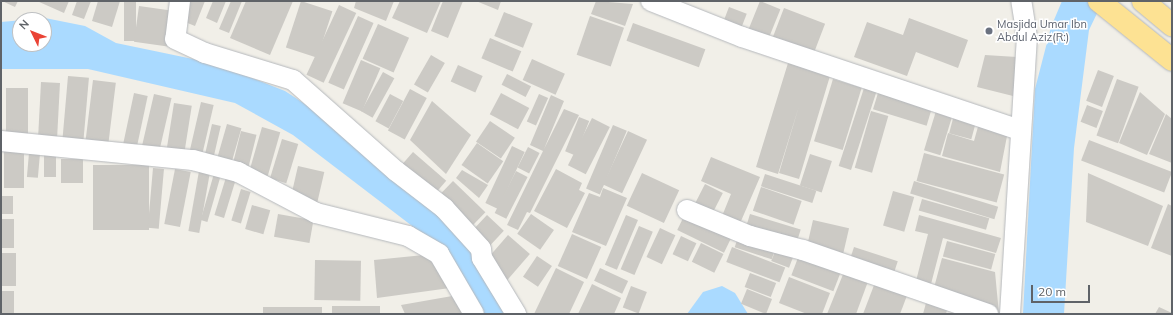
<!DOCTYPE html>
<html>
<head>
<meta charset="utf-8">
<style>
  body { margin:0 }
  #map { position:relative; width:1173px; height:315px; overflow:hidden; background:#f1efe8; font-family:Mulish,sans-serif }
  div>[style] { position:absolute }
  .water>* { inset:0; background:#aadaff }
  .building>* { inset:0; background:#cccac5; transform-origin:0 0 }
  .roads { filter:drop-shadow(0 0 1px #b5b8bc) drop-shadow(0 0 1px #b5b8bc) }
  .minor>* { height:20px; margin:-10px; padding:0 10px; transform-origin:10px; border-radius:10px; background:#fff }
  .highway>* { height:22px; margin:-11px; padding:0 11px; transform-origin:11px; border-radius:11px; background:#fde293 }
  .dots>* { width:11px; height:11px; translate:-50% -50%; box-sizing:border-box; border:2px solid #fff; border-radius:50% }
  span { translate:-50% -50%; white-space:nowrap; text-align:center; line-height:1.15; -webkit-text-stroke:3px #fff; paint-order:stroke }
  .worship-label { font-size:11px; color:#5b616d }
  .left { translate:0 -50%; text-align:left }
  .frame { position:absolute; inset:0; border:2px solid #5f6368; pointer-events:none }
  .north { position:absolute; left:12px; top:12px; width:40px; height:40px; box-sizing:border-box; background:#fff; border:1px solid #bfc1c3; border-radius:50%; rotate:313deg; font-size:11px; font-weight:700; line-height:16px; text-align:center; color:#5f6368 }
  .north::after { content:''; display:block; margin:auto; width:14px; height:18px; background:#ea4335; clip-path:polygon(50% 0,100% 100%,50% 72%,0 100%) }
  .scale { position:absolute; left:1031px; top:285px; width:59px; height:18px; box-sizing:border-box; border:2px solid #5f6368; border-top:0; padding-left:5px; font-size:12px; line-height:14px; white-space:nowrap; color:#5f6368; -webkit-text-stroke:3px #fff; paint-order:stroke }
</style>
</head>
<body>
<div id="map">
  <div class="water">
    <i style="clip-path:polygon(1062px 1px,1103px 1px,1089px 30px,1074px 148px,1064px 314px,1023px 314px,1035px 89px,1051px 27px)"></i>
    <i style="clip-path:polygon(evenodd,45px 18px,85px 26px,116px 43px,217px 64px,285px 91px,311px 108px,464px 234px,513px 314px,481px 314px,420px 232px,293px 135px,235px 103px,88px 69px,1px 69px,1px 22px,45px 18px,20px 20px,44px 20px,44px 44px,20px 44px,20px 20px)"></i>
    <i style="clip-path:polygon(722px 286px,735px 293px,748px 314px,687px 314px,703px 292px)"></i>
  </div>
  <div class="building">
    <i style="clip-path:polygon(2px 1px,18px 1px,15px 7px)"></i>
    <i style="clip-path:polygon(37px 1px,69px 1px,64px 13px)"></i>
    <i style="clip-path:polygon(77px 1px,91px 1px,84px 19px,72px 15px)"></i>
    <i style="clip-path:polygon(98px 1px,120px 1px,112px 27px,92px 21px)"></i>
    <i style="left:124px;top:1px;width:12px;height:40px"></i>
    <i style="clip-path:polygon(187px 1px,205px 1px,195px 26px,180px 20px)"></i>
    <i style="clip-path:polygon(213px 1px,226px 1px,217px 23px,206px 18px)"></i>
    <i style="clip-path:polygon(231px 1px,242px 1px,229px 33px,219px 29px)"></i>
    <i style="clip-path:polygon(246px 1px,293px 1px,270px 55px,230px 38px)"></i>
    <i style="left:301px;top:1px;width:33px;height:49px;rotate:18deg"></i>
    <i style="clip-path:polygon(356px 1px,394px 1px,386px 21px,354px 8px)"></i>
    <i style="clip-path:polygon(400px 1px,441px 1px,427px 33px,392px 18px)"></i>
    <i style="clip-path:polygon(443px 1px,463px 1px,448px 38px,431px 31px)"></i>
    <i style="clip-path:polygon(476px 1px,501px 1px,498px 10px)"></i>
    <i style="clip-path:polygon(596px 1px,633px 4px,625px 26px,591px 14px)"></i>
    <i style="left:760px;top:1px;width:22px;height:38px;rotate:22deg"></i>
    <i style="left:339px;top:5px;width:19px;height:77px;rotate:25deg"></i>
    <i style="left:139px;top:6px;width:34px;height:36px;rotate:8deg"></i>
    <i style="left:729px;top:7px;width:19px;height:22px;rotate:21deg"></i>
    <i style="left:784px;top:8px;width:44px;height:39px;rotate:21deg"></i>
    <i style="left:504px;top:12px;width:31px;height:26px;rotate:22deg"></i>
    <i style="left:358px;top:16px;width:17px;height:73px;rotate:24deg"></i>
    <i style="left:590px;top:16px;width:36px;height:41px;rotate:19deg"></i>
    <i style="clip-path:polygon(909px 18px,968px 40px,958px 68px,916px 52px,907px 76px,854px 57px,867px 22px,903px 35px)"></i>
    <i style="left:633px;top:23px;width:77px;height:19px;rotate:20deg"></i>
    <i style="left:378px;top:24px;width:34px;height:38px;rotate:24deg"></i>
    <i style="left:490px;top:38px;width:34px;height:22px;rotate:23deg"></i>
    <i style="left:431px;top:55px;width:16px;height:34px;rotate:30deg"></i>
    <i style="clip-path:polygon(985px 55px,1017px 57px,1013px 96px,977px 87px)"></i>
    <i style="left:532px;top:59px;width:36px;height:23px;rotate:24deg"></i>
    <i style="left:361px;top:60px;width:21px;height:47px;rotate:23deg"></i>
    <i style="clip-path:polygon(788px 63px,830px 76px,799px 179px,779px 173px,799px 106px,778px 174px,756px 167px)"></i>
    <i style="left:458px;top:65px;width:27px;height:18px;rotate:24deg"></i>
    <i style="left:1098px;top:70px;width:17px;height:33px;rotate:21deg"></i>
    <i style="left:383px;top:72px;width:13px;height:45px;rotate:29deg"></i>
    <i style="left:507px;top:74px;width:27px;height:12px;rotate:27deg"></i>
    <i style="left:68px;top:76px;width:21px;height:67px;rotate:5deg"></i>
    <i style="left:833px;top:79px;width:30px;height:65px;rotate:17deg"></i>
    <i style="left:1117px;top:79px;width:23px;height:60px;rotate:20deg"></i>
    <i style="left:93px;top:80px;width:23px;height:65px;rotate:7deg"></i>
    <i style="left:41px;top:82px;width:19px;height:58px;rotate:3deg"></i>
    <i style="left:6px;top:88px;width:22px;height:46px"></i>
    <i style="left:864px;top:88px;width:13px;height:82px;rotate:18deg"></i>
    <i style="left:410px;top:89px;width:19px;height:47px;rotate:28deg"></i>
    <i style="clip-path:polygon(1140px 92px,1165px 114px,1147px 155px,1119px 143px)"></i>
    <i style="left:134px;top:93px;width:14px;height:55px;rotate:12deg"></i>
    <i style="left:501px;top:93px;width:32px;height:24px;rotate:28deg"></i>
    <i style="left:878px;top:93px;width:56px;height:17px;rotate:17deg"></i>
    <i style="left:154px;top:94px;width:18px;height:57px;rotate:13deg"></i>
    <i style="left:390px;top:94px;width:15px;height:31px;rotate:28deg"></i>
    <i style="left:539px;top:94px;width:10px;height:30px;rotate:24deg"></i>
    <i style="clip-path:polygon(551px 95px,564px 101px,544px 149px,564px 109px,579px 115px,530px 213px,527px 212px,518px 230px,507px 225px,543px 151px,530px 145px)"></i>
    <i style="clip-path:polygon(432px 101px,471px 135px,446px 174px,410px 140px)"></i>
    <i style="left:201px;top:102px;width:13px;height:53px;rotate:13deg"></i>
    <i style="left:174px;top:103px;width:18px;height:49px;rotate:9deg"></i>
    <i style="left:1087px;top:105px;width:17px;height:18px;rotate:21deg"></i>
    <i style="left:871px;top:111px;width:18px;height:59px;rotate:16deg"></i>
    <i style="left:936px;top:111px;width:17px;height:41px;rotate:17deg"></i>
    <i style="clip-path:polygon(1166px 114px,1172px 119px,1172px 163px,1149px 154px)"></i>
    <i style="left:954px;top:115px;width:23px;height:19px;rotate:15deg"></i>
    <i style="left:579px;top:117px;width:11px;height:37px;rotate:22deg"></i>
    <i style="left:592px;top:118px;width:20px;height:53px;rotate:27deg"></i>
    <i style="left:490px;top:121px;width:30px;height:25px;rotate:34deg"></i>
    <i style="clip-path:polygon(979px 123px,1008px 131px,1000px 172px,942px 156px,948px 133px,974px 141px)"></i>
    <i style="left:212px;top:124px;width:9px;height:33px;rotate:13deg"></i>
    <i style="left:227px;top:124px;width:15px;height:37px;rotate:16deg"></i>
    <i style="left:613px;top:125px;width:15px;height:69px;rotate:23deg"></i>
    <i style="left:262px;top:127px;width:19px;height:46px;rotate:16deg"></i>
    <i style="left:241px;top:131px;width:16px;height:36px;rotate:14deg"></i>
    <i style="left:628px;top:131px;width:21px;height:59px;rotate:25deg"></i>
    <i style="left:282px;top:139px;width:17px;height:41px;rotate:17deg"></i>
    <i style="left:1089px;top:140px;width:89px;height:22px;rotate:21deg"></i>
    <i style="left:477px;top:143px;width:32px;height:27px;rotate:35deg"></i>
    <i style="left:512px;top:146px;width:14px;height:63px;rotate:25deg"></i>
    <i style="left:528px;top:147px;width:13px;height:23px;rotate:27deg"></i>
    <i style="left:4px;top:151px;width:20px;height:37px"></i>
    <i style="left:413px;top:152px;width:44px;height:18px;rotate:41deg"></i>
    <i style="left:29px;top:153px;width:11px;height:24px;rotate:5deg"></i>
    <i style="left:44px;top:153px;width:12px;height:24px"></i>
    <i style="left:924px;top:153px;width:83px;height:29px;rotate:15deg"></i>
    <i style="left:810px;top:154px;width:23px;height:33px;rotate:18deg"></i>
    <i style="clip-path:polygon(711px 157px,760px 177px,738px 228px,720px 221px,731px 194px,701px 181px)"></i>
    <i style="left:61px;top:159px;width:22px;height:24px"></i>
    <i style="left:93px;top:165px;width:56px;height:65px"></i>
    <i style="left:298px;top:166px;width:27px;height:31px;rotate:13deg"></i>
    <i style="left:153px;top:168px;width:11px;height:60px;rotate:5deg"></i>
    <i style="left:175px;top:169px;width:16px;height:56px;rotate:11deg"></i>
    <i style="clip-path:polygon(556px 169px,582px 183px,579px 190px,585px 193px,567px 228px,534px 211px)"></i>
    <i style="left:215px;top:170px;width:7px;height:52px;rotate:16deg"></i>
    <i style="clip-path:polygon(462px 170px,488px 185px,479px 198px,456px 178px)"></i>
    <i style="left:199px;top:171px;width:11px;height:61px;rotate:10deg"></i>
    <i style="left:516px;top:171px;width:13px;height:47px;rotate:27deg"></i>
    <i style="left:642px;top:173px;width:41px;height:36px;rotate:25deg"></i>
    <i style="clip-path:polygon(1088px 173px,1163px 206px,1148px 246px,1086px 222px)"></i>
    <i style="left:227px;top:174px;width:10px;height:43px;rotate:17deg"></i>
    <i style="left:765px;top:174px;width:54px;height:13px;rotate:18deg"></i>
    <i style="left:453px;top:181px;width:45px;height:23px;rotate:44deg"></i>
    <i style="left:914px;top:181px;width:88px;height:13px;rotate:17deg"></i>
    <i style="left:705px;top:184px;width:20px;height:25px;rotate:27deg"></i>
    <i style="left:761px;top:187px;width:43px;height:25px;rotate:19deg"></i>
    <i style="clip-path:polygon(603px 188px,627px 198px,606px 246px,572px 232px,589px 193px,600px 197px)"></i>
    <i style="left:241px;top:189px;width:10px;height:33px;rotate:17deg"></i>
    <i style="left:893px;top:191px;width:22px;height:36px;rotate:16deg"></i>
    <i style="left:1px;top:196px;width:12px;height:18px"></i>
    <i style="left:922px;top:199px;width:70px;height:12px;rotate:16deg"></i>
    <i style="clip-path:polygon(1168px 204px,1172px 206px,1172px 256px,1151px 248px)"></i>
    <i style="left:252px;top:205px;width:19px;height:25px;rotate:16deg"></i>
    <i style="left:686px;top:212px;width:52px;height:20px;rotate:26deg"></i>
    <i style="left:278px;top:214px;width:36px;height:23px;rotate:10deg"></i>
    <i style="left:531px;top:214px;width:28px;height:24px;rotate:35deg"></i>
    <i style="left:750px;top:214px;width:53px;height:20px;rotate:17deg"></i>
    <i style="left:487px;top:215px;width:23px;height:24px;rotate:43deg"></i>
    <i style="left:626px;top:215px;width:13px;height:54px;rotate:23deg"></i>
    <i style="clip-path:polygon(919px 215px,1001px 238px,996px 253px,943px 238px,931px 284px,916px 281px,928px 234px,915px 231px)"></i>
    <i style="left:1px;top:219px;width:13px;height:29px"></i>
    <i style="left:813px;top:220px;width:37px;height:30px;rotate:13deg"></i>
    <i style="left:639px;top:226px;width:15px;height:47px;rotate:23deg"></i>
    <i style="left:660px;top:228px;width:17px;height:32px;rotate:25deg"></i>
    <i style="left:572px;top:234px;width:32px;height:35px;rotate:24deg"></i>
    <i style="left:739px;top:234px;width:39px;height:14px;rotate:18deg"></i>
    <i style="left:508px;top:235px;width:29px;height:35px;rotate:41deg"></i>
    <i style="left:681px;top:236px;width:17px;height:20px;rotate:25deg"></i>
    <i style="left:947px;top:241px;width:50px;height:16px;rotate:15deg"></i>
    <i style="left:701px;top:243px;width:25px;height:21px;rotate:26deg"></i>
    <i style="left:777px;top:246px;width:19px;height:16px;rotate:21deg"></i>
    <i style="left:732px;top:247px;width:57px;height:16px;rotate:21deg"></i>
    <i style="left:854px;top:247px;width:46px;height:18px;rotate:18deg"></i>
    <i style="left:801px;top:250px;width:45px;height:27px;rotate:21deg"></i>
    <i style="left:1px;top:253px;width:15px;height:33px"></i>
    <i style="clip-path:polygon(434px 254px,450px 288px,377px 298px,374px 260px)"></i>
    <i style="left:537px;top:256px;width:18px;height:25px;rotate:34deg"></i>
    <i style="clip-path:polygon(942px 258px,995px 272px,999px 314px,932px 295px)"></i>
    <i style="left:315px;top:260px;width:46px;height:40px;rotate:1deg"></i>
    <i style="clip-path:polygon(846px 267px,870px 276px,856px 314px,827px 314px)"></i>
    <i style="clip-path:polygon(556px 268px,584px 282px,569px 314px,534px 314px)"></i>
    <i style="left:600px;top:268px;width:31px;height:14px;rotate:25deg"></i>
    <i style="left:750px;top:273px;width:28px;height:15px;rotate:21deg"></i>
    <i style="clip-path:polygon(789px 277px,830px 293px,822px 314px,807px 314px,779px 303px)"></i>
    <i style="clip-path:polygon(876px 280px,908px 293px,900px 314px,863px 314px)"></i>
    <i style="clip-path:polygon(592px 284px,621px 298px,614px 314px,578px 314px)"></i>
    <i style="left:631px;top:286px;width:17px;height:23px;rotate:21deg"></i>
    <i style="left:747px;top:289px;width:27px;height:16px;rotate:22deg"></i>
    <i style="left:1px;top:291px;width:13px;height:23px"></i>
    <i style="clip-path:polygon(458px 295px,468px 314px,405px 314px,401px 305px)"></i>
    <i style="clip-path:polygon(926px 303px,947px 310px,946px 314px,923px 314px)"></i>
    <i style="left:332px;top:306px;width:48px;height:8px"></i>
    <i style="left:263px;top:307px;width:59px;height:7px"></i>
    <i style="clip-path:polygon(1159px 307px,1172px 313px,1172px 314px,1155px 314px)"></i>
  </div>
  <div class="roads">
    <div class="minor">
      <i style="left:180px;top:1px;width:38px;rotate:97deg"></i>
      <i style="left:175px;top:39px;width:33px;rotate:25deg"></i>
      <i style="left:205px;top:53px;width:92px;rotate:17.1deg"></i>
      <i style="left:293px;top:80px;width:137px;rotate:41.5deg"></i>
      <i style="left:396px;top:171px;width:61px;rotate:37.6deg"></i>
      <i style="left:444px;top:208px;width:55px;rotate:47.9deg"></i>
      <i style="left:481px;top:249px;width:9px;rotate:84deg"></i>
      <i style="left:482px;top:258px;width:66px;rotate:58.7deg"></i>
      <i style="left:651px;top:1px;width:98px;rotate:21.6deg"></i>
      <i style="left:742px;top:37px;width:293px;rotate:18.5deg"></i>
      <i style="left:1px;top:141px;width:193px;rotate:5.7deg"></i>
      <i style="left:193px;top:160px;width:47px;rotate:14.9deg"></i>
      <i style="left:238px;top:172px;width:88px;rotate:27.7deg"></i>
      <i style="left:316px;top:213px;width:95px;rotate:14deg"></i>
      <i style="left:408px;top:236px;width:36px;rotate:30deg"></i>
      <i style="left:439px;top:254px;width:69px;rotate:59.7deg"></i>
      <i style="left:687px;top:210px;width:68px;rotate:22.4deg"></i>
      <i style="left:750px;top:236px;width:55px;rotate:14.8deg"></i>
      <i style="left:803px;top:250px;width:196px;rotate:19.1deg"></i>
      <i style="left:1010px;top:314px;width:278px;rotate:-86.5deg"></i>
      <i style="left:1027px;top:37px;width:36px;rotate:-99deg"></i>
    </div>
    <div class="highway">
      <i style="left:1099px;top:1px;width:94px;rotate:38.9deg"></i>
      <i style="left:1143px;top:1px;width:38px;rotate:40deg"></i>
    </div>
  </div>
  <div class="dots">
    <i style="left:989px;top:31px;background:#6b7280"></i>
  </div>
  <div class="worship-label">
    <span class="left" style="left:997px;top:31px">Masjida Umar Ibn<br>Abdul Aziz(R:)</span>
  </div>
  <div class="frame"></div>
  <div class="north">N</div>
  <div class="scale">20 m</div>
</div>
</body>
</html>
